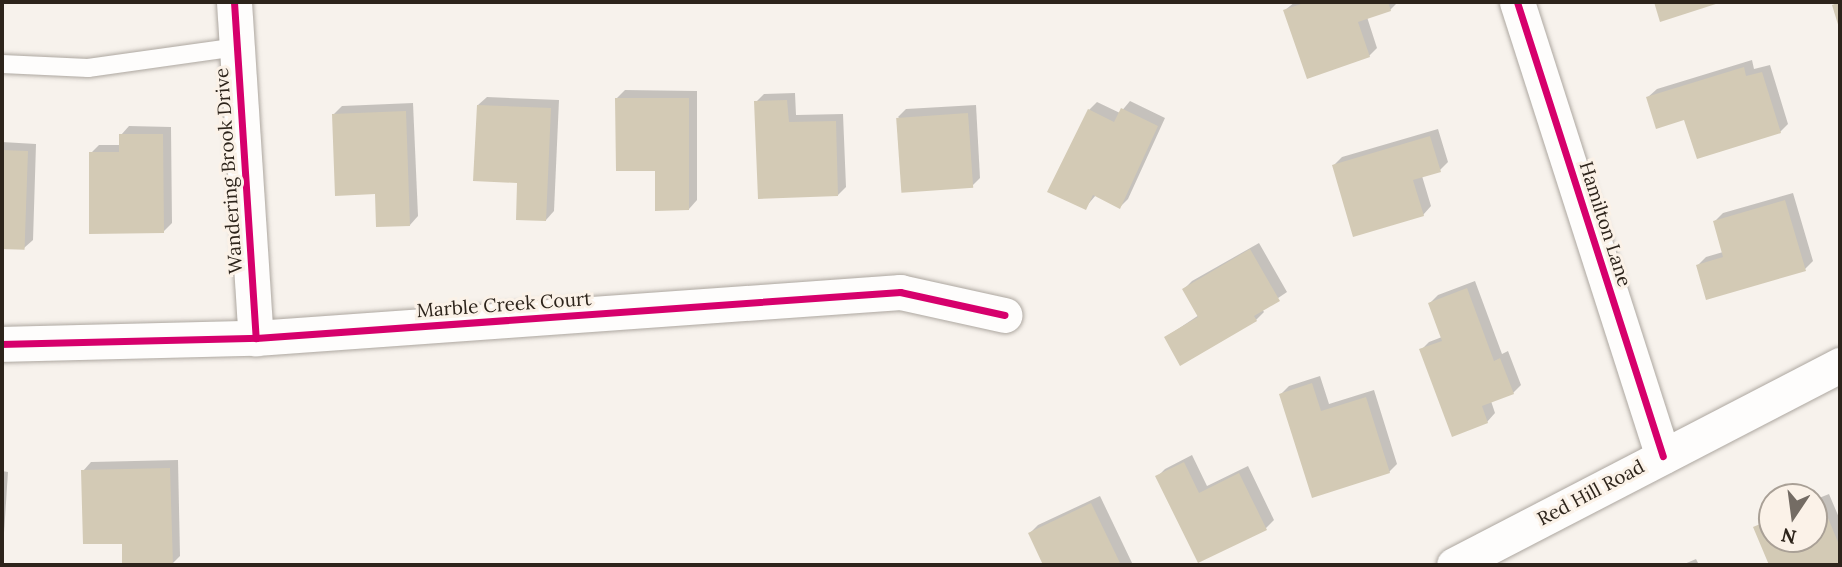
<!DOCTYPE html>
<html>
<head>
<meta charset="utf-8">
<style>
  body { margin:0 }
  #map { position:relative; width:1842px; height:567px; overflow:hidden; background:#f7f2ec; font-family:Lora,serif }
  div>[style] { position:absolute }
  .shadow>* { inset:0; background:#0003 }
  .building>* { inset:0; background:#d3cab5; transform-origin:0 0 }
  .roads { filter:drop-shadow(0 0 2px #ada7a0) drop-shadow(0 0 2px #ada7a0) }
  .lane>* { height:18px; margin:-9px; padding:0 9px; transform-origin:9px; border-radius:9px; background:#fefdfc }
  .street>* { height:35px; margin:-17.5px; padding:0 17.5px; transform-origin:17.5px; border-radius:17.5px; background:#fefdfc }
  .cycleway>* { height:7px; margin:-3.5px; padding:0 3.5px; transform-origin:3.5px; border-radius:3.5px; background:#d6006c }
  span { translate:-50% -50%; white-space:nowrap; text-align:center; line-height:1.15; -webkit-text-stroke:6px #fbf2e8; paint-order:stroke }
  .street-label { font-size:19px; color:#2d241b }
  .frame { position:absolute; inset:0; border:4px solid #2d241b; pointer-events:none }
  .north { position:absolute; left:1758px; top:483px; width:70px; height:70px; box-sizing:border-box; background:#fbf2e8; border:2px solid #a9a096; border-radius:50%; rotate:193deg; font-size:19px; font-weight:700; line-height:28px; text-align:center; color:#2d241b }
  .north::after { content:''; display:block; margin:auto; width:24px; height:32px; background:#746c64; clip-path:polygon(50% 0,100% 100%,50% 72%,0 100%) }
</style>
</head>
<body>
<div id="map">
  <div class="shadow">
    <i style="clip-path:polygon(1295px 2px,1398px 2px,1390px 10px,1367px 17px,1377px 48px,1369px 56px,1285px 10px)"></i>
    <i style="clip-path:polygon(1752px 60px,1754px 69px,1770px 65px,1788px 124px,1780px 132px,1685px 118px,1648px 97px,1657px 89px)"></i>
    <i style="clip-path:polygon(625px 90px,697px 91px,697px 200px,689px 209px,657px 169px,617px 98px)"></i>
    <i style="clip-path:polygon(795px 93px,796px 115px,843px 114px,846px 187px,838px 195px,756px 102px,764px 94px)"></i>
    <i style="clip-path:polygon(487px 97px,559px 100px,554px 211px,546px 220px,519px 182px,478px 105px)"></i>
    <i style="clip-path:polygon(1130px 101px,1165px 118px,1128px 199px,1120px 207px,1096px 195px,1085px 208px,1089px 110px,1097px 102px,1120px 113px)"></i>
    <i style="clip-path:polygon(413px 103px,418px 216px,410px 225px,376px 193px,334px 114px,342px 106px)"></i>
    <i style="clip-path:polygon(976px 105px,980px 178px,972px 186px,898px 117px,906px 109px)"></i>
    <i style="clip-path:polygon(129px 126px,171px 127px,172px 223px,163px 232px,91px 153px,99px 145px,121px 145px,121px 135px)"></i>
    <i style="clip-path:polygon(1438px 129px,1448px 162px,1440px 170px,1422px 176px,1431px 206px,1423px 215px,1334px 165px,1342px 157px)"></i>
    <i style="clip-path:polygon(2px 142px,36px 144px,33px 240px,24px 248px,2px 247px)"></i>
    <i style="clip-path:polygon(1793px 193px,1813px 261px,1805px 269px,1698px 265px,1706px 257px,1723px 252px,1715px 221px,1723px 213px)"></i>
    <i style="clip-path:polygon(1259px 243px,1287px 292px,1262px 309px,1264px 312px,1256px 320px,1166px 337px,1199px 315px,1184px 289px,1192px 281px)"></i>
    <i style="clip-path:polygon(1475px 281px,1502px 354px,1508px 351px,1521px 385px,1513px 393px,1491px 401px,1495px 413px,1487px 422px,1421px 350px,1429px 342px,1442px 337px,1430px 303px,1438px 295px)"></i>
    <i style="clip-path:polygon(1320px 376px,1329px 404px,1374px 390px,1397px 464px,1389px 472px,1281px 394px,1289px 386px)"></i>
    <i style="clip-path:polygon(1192px 455px,1207px 486px,1248px 466px,1274px 520px,1266px 528px,1199px 561px,1157px 477px,1165px 469px)"></i>
    <i style="clip-path:polygon(178px 460px,180px 556px,172px 564px,123px 542px,83px 471px,91px 462px)"></i>
    <i style="clip-path:polygon(2px 471px,8px 472px,2px 564px)"></i>
    <i style="clip-path:polygon(1829px 494px,1840px 520px,1840px 565px,1771px 565px,1755px 528px,1772px 516px,1772px 539px,1814px 539px,1814px 500px)"></i>
    <i style="clip-path:polygon(1100px 496px,1133px 565px,1045px 565px,1030px 533px,1038px 525px)"></i>
    <i style="clip-path:polygon(1696px 559px,1699px 565px,1682px 565px)"></i>
  </div>
  <div class="building">
    <i style="clip-path:polygon(1307px 2px,1388px 2px,1391px 11px,1358px 22px,1370px 57px,1307px 79px,1283px 10px)"></i>
    <i style="clip-path:polygon(1654px 2px,1722px 2px,1660px 22px)"></i>
    <i style="clip-path:polygon(1840px 2px,1840px 31px,1832px 5px)"></i>
    <i style="clip-path:polygon(1744px 67px,1746px 76px,1762px 72px,1781px 133px,1697px 159px,1684px 120px,1656px 129px,1646px 97px)"></i>
    <i style="clip-path:polygon(615px 98px,689px 98px,689px 210px,655px 211px,655px 171px,616px 171px)"></i>
    <i style="clip-path:polygon(787px 100px,789px 122px,836px 121px,838px 196px,758px 199px,754px 101px)"></i>
    <i style="clip-path:polygon(477px 105px,551px 108px,546px 221px,516px 220px,517px 183px,473px 181px)"></i>
    <i style="clip-path:polygon(1121px 108px,1158px 126px,1120px 209px,1093px 195px,1086px 210px,1047px 192px,1088px 109px,1114px 122px)"></i>
    <i style="clip-path:polygon(406px 111px,410px 226px,376px 227px,375px 194px,335px 196px,332px 114px)"></i>
    <i style="left:968px;top:113px;width:75px;height:72px;rotate:86deg"></i>
    <i style="clip-path:polygon(119px 134px,163px 134px,164px 233px,89px 234px,89px 152px,119px 152px)"></i>
    <i style="clip-path:polygon(1430px 136px,1441px 172px,1413px 180px,1424px 216px,1353px 237px,1332px 165px)"></i>
    <i style="left:2px;top:150px;width:26px;height:99px;rotate:2deg"></i>
    <i style="clip-path:polygon(1785px 200px,1806px 271px,1706px 300px,1696px 265px,1723px 257px,1713px 221px)"></i>
    <i style="clip-path:polygon(1250px 249px,1280px 301px,1254px 316px,1257px 321px,1180px 366px,1164px 337px,1198px 317px,1182px 289px)"></i>
    <i style="clip-path:polygon(1467px 288px,1494px 361px,1500px 358px,1514px 394px,1482px 406px,1488px 423px,1452px 437px,1419px 349px,1442px 341px,1428px 303px)"></i>
    <i style="clip-path:polygon(1312px 383px,1321px 411px,1366px 397px,1390px 473px,1312px 498px,1279px 394px)"></i>
    <i style="clip-path:polygon(1184px 462px,1199px 493px,1239px 473px,1267px 530px,1198px 563px,1155px 476px)"></i>
    <i style="clip-path:polygon(170px 468px,173px 565px,122px 565px,122px 544px,83px 544px,81px 470px)"></i>
    <i style="clip-path:polygon(1821px 501px,1840px 547px,1840px 565px,1769px 565px,1753px 527px,1772px 519px,1772px 539px,1814px 539px,1814px 504px)"></i>
    <i style="clip-path:polygon(1091px 503px,1121px 565px,1043px 565px,1028px 533px)"></i>
  </div>
  <div class="roads">
    <div class="lane">
      <i style="left:2px;top:64px;width:86px;rotate:2.7deg"></i>
      <i style="left:88px;top:68px;width:150px;rotate:-8deg"></i>
    </div>
    <div class="street">
      <i style="left:234px;top:2px;width:337px;rotate:86.3deg"></i>
      <i style="left:1517px;top:2px;width:477px;rotate:72.2deg"></i>
      <i style="left:2px;top:344px;width:254px;rotate:-1.4deg"></i>
      <i style="left:256px;top:338px;width:646px;rotate:-4.09deg"></i>
      <i style="left:900px;top:292px;width:107px;rotate:12.4deg"></i>
      <i style="left:1454px;top:565px;width:435px;rotate:-27.4deg"></i>
    </div>
  </div>
  <div class="cycleway">
    <i style="left:234px;top:2px;width:337px;rotate:86.3deg"></i>
    <i style="left:1517px;top:2px;width:477px;rotate:72.2deg"></i>
    <i style="left:2px;top:344px;width:254px;rotate:-1.4deg"></i>
    <i style="left:256px;top:338px;width:646px;rotate:-4.09deg"></i>
    <i style="left:900px;top:292px;width:107px;rotate:12.4deg"></i>
  </div>
  <div class="street-label">
    <span style="left:229px;top:171px;rotate:-94deg">Wandering Brook Drive</span>
    <span style="left:1605px;top:224px;rotate:72deg">Hamilton Lane</span>
    <span style="left:504px;top:305px;rotate:-4deg">Marble Creek Court</span>
    <span style="left:1591px;top:493px;rotate:-28deg">Red Hill Road</span>
  </div>
  <div class="frame"></div>
  <div class="north">N</div>
</div>
</body>
</html>
